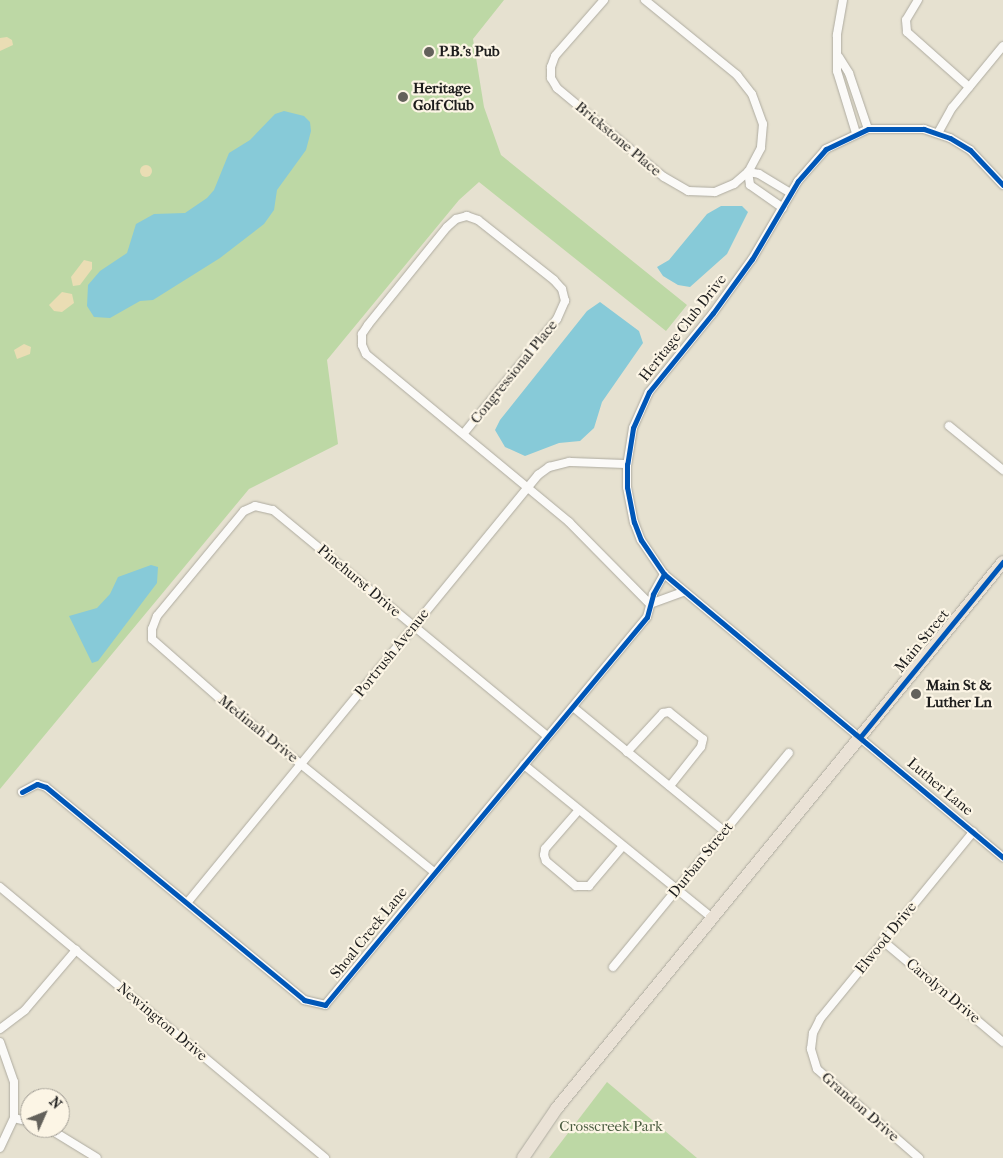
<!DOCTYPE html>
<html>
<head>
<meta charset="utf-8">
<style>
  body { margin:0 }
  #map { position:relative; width:1003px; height:1158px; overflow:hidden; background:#e6e1d0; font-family:"IM FELL French Canon",serif }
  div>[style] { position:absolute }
  .green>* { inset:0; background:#bdd8a5 }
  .sand>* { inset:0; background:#eaddb4 }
  .round { border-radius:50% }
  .water>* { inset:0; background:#87cad8 }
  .roads { filter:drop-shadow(0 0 1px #aeaba0) drop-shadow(0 0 1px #aeaba0) }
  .minor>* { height:8px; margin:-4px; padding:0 4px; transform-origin:4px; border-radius:4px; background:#fbfaf8 }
  .primary>* { height:12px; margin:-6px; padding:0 6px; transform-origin:6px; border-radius:6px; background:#eae2d6 }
  .cycleway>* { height:5px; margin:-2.5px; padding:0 2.5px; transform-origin:2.5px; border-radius:2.5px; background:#0057b8 }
  .dots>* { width:14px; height:14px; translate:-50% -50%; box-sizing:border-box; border:2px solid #fcf5e5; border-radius:50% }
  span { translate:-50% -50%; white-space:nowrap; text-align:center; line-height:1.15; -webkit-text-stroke:4.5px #fcf5e5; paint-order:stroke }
  .poi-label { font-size:15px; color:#1c1c1c; font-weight:700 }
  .left { translate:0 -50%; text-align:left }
  .street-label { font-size:15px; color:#1c1c1c }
  .park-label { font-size:15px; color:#495b3f }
  .north { position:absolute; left:20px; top:1088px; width:50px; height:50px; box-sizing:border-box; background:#fcf5e5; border:1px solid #a29e95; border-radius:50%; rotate:46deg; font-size:14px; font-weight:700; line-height:20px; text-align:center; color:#1c1c1c }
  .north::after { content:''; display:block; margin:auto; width:18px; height:22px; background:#63615b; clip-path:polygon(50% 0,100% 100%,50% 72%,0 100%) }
</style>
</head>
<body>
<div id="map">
  <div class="green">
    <i style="clip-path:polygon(0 0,504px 0,473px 39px,484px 107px,501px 155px,687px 305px,666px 331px,479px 182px,459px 200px,327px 360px,338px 444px,249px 489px,0 789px)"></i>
    <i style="clip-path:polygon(607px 1082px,697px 1158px,549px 1158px)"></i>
  </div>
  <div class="sand">
    <i style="clip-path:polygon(7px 37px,12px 40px,13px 45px,0 51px,0 38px)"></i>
    <i class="round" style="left:140px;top:165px;width:12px;height:12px"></i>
    <i style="clip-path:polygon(84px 260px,92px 262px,92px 269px,80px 285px,73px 286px,71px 277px)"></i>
    <i style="clip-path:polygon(62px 292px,72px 294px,74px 303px,62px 312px,54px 311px,49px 305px)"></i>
    <i style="clip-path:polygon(24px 344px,31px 347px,30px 354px,17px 359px,14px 350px)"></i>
  </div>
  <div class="water">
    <i style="clip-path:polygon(284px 111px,304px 116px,310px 122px,311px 131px,306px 150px,277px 190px,274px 210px,264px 224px,220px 258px,153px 300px,140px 301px,110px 318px,94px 317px,87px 306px,88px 285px,100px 271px,127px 253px,136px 224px,154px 214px,185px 213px,207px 198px,214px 190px,229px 153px,250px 140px,275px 114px)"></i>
    <i style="clip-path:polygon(721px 206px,742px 206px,748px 212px,727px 254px,690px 287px,678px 285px,663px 276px,657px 267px,669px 260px,707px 214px)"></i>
    <i style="clip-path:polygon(600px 302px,639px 331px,643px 343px,602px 402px,594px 428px,580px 441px,559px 443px,525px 456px,505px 447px,495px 430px,500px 420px,587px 311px)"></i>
    <i style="clip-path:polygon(151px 565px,158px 567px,157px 583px,98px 661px,92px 663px,69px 616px,97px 608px,110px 594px,118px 577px)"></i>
  </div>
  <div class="roads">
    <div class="minor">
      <i style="left:604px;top:0;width:74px;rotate:131.2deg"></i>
      <i style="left:555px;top:56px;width:12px;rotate:110deg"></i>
      <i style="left:551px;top:67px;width:11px;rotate:90deg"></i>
      <i style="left:551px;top:78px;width:12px;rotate:59deg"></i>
      <i style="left:557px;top:88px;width:139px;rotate:39.8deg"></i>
      <i style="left:664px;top:177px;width:28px;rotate:30deg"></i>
      <i style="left:688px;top:191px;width:27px;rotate:2deg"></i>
      <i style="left:715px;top:192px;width:21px;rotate:-23deg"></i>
      <i style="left:734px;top:184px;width:18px;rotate:-41deg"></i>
      <i style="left:645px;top:0;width:119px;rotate:39.2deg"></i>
      <i style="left:737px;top:75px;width:24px;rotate:52deg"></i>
      <i style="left:752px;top:94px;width:32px;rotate:70deg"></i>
      <i style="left:763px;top:124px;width:24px;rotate:95deg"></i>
      <i style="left:761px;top:148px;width:27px;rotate:118deg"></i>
      <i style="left:748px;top:172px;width:13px;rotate:81deg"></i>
      <i style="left:750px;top:185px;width:40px;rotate:34.9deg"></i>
      <i style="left:843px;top:0;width:36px;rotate:100deg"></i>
      <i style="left:837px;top:35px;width:36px;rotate:90deg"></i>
      <i style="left:837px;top:71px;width:65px;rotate:73deg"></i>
      <i style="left:918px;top:0;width:23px;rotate:121deg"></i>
      <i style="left:906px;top:20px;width:12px;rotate:85deg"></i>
      <i style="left:907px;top:32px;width:83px;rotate:41.6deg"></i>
      <i style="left:839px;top:57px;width:19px;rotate:58deg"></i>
      <i style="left:849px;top:73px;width:59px;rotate:71.3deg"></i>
      <i style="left:938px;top:133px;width:29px;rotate:-61deg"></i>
      <i style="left:952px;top:108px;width:80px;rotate:-50.6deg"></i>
      <i style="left:748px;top:172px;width:11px;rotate:10deg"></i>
      <i style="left:759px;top:174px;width:37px;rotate:31deg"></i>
      <i style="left:1003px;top:185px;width:48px;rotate:-133.3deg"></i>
      <i style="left:970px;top:150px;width:23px;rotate:-149deg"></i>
      <i style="left:950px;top:138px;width:28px;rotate:-161deg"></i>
      <i style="left:924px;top:129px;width:56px;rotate:180deg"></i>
      <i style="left:868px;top:129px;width:47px;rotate:154.5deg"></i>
      <i style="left:826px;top:149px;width:43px;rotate:131.2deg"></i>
      <i style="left:798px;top:181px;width:91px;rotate:120.5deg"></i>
      <i style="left:752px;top:259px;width:67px;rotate:125.8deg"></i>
      <i style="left:713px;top:313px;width:102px;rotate:129deg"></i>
      <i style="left:649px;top:392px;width:39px;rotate:114deg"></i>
      <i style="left:633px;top:428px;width:36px;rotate:99deg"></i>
      <i style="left:627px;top:464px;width:23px;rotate:90deg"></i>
      <i style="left:627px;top:487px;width:36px;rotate:79deg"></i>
      <i style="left:634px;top:522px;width:19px;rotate:69deg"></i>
      <i style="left:641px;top:540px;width:41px;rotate:55.9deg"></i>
      <i style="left:664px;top:574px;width:442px;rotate:39.9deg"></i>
      <i style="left:949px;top:426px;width:70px;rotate:39.2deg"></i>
      <i style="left:464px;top:433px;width:147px;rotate:-50.8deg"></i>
      <i style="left:557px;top:319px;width:20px;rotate:-66deg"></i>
      <i style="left:565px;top:301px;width:12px;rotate:-104deg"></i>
      <i style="left:562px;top:289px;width:12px;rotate:-132deg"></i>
      <i style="left:554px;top:280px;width:97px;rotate:-141.7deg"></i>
      <i style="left:478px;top:220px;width:12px;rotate:-160deg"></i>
      <i style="left:467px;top:216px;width:11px;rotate:165deg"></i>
      <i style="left:456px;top:219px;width:12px;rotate:138deg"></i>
      <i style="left:447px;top:227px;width:126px;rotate:128.9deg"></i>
      <i style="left:368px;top:325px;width:11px;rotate:124deg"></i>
      <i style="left:362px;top:334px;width:11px;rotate:90deg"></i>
      <i style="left:362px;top:345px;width:10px;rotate:66deg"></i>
      <i style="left:366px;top:354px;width:264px;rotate:39.6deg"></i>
      <i style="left:569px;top:522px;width:115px;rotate:45.4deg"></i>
      <i style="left:650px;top:604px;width:35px;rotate:-20deg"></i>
      <i style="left:573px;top:707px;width:195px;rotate:39.4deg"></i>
      <i style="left:627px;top:752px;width:53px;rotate:-47.3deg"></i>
      <i style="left:663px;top:713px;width:6px;rotate:-9deg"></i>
      <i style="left:669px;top:712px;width:43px;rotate:38.5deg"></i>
      <i style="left:703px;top:739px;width:8px;rotate:104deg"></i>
      <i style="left:701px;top:747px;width:50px;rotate:128.5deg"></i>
      <i style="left:524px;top:765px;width:242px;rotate:39.1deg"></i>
      <i style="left:22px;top:792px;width:17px;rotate:-28deg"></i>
      <i style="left:37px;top:784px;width:9px;rotate:18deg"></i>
      <i style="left:46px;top:787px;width:335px;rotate:39.5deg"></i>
      <i style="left:304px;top:1000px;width:22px;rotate:13deg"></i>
      <i style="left:325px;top:1005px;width:504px;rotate:-50.31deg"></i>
      <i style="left:647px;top:617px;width:24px;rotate:-75deg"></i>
      <i style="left:653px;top:594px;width:23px;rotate:-61deg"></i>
      <i style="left:578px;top:811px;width:50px;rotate:131deg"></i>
      <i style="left:545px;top:849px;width:6px;rotate:99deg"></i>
      <i style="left:544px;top:855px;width:6px;rotate:72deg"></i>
      <i style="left:546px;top:861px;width:39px;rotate:40deg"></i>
      <i style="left:576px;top:886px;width:13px"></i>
      <i style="left:589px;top:886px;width:51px;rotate:-49.8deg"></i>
      <i style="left:434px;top:872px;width:277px;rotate:-141deg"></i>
      <i style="left:219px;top:698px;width:89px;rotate:-138.6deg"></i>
      <i style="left:152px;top:639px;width:10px;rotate:-90deg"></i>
      <i style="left:152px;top:629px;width:14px;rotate:-69deg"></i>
      <i style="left:157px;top:616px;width:136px;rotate:-50.4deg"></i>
      <i style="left:244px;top:511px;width:12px;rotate:-24deg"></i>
      <i style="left:255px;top:506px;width:18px;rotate:13deg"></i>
      <i style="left:273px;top:510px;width:355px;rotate:39.5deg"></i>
      <i style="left:0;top:887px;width:423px;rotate:39.8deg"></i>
      <i style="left:187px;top:903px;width:554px;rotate:-50.65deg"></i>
      <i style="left:538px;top:475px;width:14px;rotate:-36deg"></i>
      <i style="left:549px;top:467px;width:21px;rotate:-14deg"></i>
      <i style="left:569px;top:462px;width:58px;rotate:2deg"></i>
      <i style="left:883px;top:941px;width:157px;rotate:40.1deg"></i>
      <i style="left:613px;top:967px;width:277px;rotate:-50.6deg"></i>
      <i style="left:0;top:1029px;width:31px;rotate:-37deg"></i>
      <i style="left:25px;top:1010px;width:79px;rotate:-49.6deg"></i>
      <i style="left:0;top:1042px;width:42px;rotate:70.7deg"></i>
      <i style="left:14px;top:1082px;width:36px;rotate:90deg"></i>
      <i style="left:14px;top:1118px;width:33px;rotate:115deg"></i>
      <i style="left:14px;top:1118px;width:16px;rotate:14deg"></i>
      <i style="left:48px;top:1128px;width:57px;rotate:31.5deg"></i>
      <i style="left:919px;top:1158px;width:135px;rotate:-138.9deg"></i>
      <i style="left:817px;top:1069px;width:21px;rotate:-107deg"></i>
      <i style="left:811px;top:1049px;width:16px;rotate:-83deg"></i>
      <i style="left:813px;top:1033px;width:16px;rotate:-63deg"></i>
      <i style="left:820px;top:1019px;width:242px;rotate:-50.7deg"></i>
    </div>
    <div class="primary">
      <i style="left:523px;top:1158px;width:60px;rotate:-55.8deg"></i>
      <i style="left:557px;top:1108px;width:705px;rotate:-50.76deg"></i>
    </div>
  </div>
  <div class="cycleway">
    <i style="left:1003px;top:185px;width:48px;rotate:-133.3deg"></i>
    <i style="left:970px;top:150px;width:23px;rotate:-149deg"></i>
    <i style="left:950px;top:138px;width:28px;rotate:-161deg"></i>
    <i style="left:924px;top:129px;width:56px;rotate:180deg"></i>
    <i style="left:868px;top:129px;width:47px;rotate:154.5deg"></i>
    <i style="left:826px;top:149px;width:43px;rotate:131.2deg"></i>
    <i style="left:798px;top:181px;width:91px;rotate:120.5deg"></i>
    <i style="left:752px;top:259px;width:67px;rotate:125.8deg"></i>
    <i style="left:713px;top:313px;width:102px;rotate:129deg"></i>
    <i style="left:649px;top:392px;width:39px;rotate:114deg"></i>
    <i style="left:633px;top:428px;width:36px;rotate:99deg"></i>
    <i style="left:627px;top:464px;width:23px;rotate:90deg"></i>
    <i style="left:627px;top:487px;width:36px;rotate:79deg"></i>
    <i style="left:634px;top:522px;width:19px;rotate:69deg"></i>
    <i style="left:641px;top:540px;width:41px;rotate:55.9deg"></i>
    <i style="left:664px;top:574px;width:442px;rotate:39.9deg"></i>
    <i style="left:861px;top:736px;width:225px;rotate:-50.8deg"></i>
    <i style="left:22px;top:792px;width:17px;rotate:-28deg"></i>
    <i style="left:37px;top:784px;width:9px;rotate:18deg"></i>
    <i style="left:46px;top:787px;width:335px;rotate:39.5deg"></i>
    <i style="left:304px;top:1000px;width:22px;rotate:13deg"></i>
    <i style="left:325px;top:1005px;width:504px;rotate:-50.31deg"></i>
    <i style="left:647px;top:617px;width:24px;rotate:-75deg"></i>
    <i style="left:653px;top:594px;width:23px;rotate:-61deg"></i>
  </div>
  <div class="dots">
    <i style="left:429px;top:52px;background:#63615b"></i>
    <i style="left:403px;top:97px;background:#63615b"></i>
    <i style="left:916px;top:694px;background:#63615b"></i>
  </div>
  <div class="poi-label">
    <span class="left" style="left:439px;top:52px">P.B.'s Pub</span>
    <span class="left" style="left:413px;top:97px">Heritage<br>Golf Club</span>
    <span class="left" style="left:926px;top:694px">Main St &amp;<br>Luther Ln</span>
  </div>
  <div class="street-label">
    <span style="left:618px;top:139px;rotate:40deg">Brickstone Place</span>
    <span style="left:683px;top:328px;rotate:-52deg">Heritage Club Drive</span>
    <span style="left:514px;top:372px;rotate:-51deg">Congressional Place</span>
    <span style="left:359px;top:581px;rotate:40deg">Pinehurst Drive</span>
    <span style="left:922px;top:641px;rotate:-51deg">Main Street</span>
    <span style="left:392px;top:653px;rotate:-51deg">Portrush Avenue</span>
    <span style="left:258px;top:729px;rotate:39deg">Medinah Drive</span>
    <span style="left:940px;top:787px;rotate:40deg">Luther Lane</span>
    <span style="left:701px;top:860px;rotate:-51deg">Durban Street</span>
    <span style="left:369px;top:933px;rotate:-51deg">Shoal Creek Lane</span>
    <span style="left:886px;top:938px;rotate:-51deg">Elwood Drive</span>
    <span style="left:943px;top:991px;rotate:40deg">Carolyn Drive</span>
    <span style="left:162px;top:1022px;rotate:40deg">Newington Drive</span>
    <span style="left:860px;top:1107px;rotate:41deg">Grandon Drive</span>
  </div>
  <div class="park-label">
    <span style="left:611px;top:1127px">Crosscreek Park</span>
  </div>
  <div class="north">N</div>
</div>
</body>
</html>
